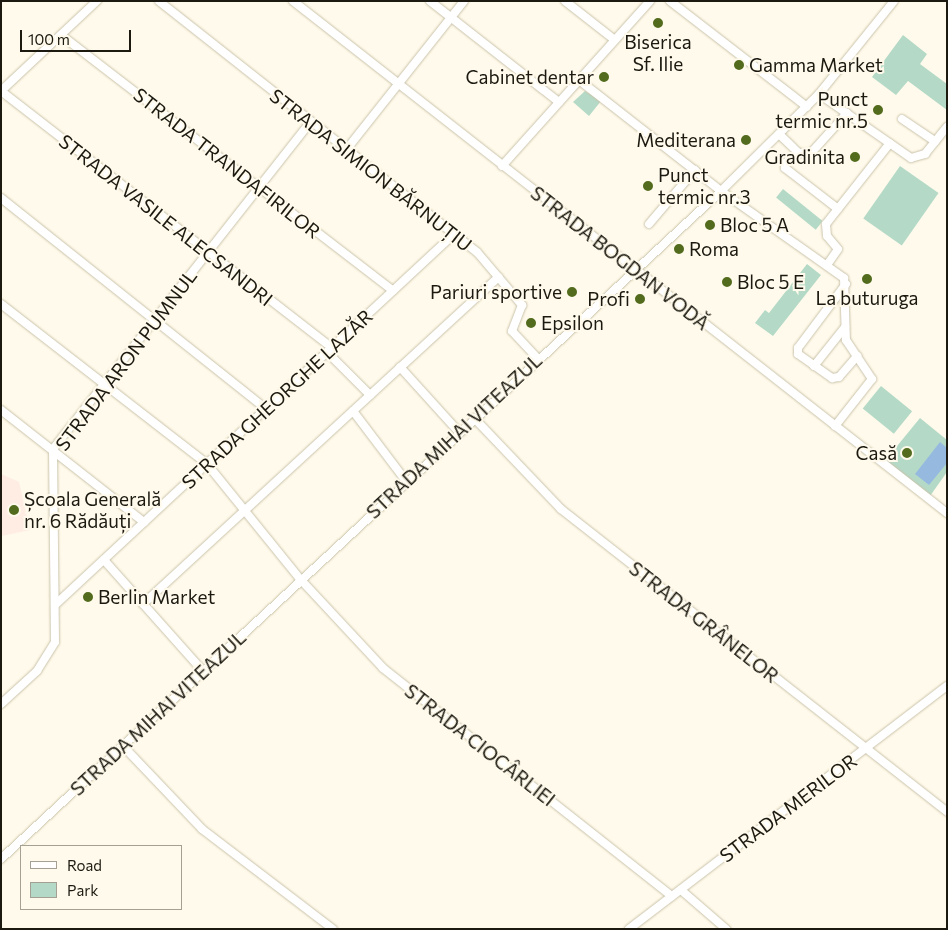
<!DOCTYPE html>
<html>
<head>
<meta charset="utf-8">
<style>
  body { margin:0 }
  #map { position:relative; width:948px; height:930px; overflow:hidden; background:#fffaeb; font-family:Commissioner,sans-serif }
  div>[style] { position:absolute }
  .education>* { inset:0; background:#ffece3 }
  .green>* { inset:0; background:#b4dac7; transform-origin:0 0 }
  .water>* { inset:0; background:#96b9df }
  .roads { filter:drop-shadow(0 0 1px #cac3ab) drop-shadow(0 0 1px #cac3ab) }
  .minor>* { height:8px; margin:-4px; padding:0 4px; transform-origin:4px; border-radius:4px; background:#fff }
  .dots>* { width:14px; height:14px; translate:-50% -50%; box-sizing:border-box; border:2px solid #fffaeb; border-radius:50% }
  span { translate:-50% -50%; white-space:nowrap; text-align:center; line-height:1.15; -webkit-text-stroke:4px #fffaeb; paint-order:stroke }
  .poi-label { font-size:19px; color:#1b1910 }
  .left { translate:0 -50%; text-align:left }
  .right { translate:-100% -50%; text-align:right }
  .street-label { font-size:19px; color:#1b1910 }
  .frame { position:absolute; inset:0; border:2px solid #1b1910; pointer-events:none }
  .legend { position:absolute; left:20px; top:845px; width:162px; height:65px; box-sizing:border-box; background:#fffaeb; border:1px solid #a4a093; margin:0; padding:6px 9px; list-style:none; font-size:15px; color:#1b1910 }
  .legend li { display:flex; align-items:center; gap:10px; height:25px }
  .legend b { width:25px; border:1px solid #a4a093 }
  .scale { position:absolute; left:20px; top:30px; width:111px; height:22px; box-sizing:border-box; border:2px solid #1b1910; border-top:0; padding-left:6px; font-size:15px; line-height:18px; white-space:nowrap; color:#1b1910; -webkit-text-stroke:4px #fffaeb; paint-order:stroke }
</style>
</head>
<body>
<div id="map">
  <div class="education">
    <i style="clip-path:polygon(1px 474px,19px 482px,30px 530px,1px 536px)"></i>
  </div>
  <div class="green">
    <i style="clip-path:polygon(903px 35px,927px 54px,920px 64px,947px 84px,947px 110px,908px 81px,896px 95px,872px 77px)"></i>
    <i style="clip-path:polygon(585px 91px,601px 101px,589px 116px,573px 102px)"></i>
    <i style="left:900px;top:166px;width:47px;height:64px;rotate:35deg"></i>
    <i style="left:783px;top:189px;width:51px;height:11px;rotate:39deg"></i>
    <i style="clip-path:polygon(807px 264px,821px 275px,773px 336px,755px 323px,765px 310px,769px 313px)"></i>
    <i style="left:881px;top:386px;width:40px;height:29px;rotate:39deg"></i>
    <i style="clip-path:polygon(920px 418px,947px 440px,947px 472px,930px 496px,884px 462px)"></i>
  </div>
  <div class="water">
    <i style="clip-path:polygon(940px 442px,947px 448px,947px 463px,929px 485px,915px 474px)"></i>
  </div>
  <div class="roads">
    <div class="minor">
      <i style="left:159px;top:1px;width:405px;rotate:38.3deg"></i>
      <i style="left:477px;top:252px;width:70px;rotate:49.7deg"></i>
      <i style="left:522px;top:305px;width:28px;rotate:111deg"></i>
      <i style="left:512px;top:331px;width:38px;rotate:47deg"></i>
      <i style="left:293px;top:1px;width:831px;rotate:38.06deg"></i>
      <i style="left:430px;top:1px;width:164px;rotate:38.1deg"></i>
      <i style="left:565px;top:1px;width:63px;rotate:38deg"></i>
      <i style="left:670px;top:1px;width:173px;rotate:37.7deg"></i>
      <i style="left:61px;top:35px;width:419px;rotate:37.6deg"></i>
      <i style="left:579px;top:80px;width:180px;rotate:38deg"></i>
      <i style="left:721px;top:191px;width:151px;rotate:35.3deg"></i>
      <i style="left:844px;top:278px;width:62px;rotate:88.2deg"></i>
      <i style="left:846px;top:340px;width:47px;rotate:56.3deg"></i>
      <i style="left:872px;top:379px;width:60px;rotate:128.2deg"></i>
      <i style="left:1px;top:91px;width:419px;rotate:37.8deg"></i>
      <i style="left:1px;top:91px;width:132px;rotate:-43.2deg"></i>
      <i style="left:819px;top:94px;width:112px;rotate:34.8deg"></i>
      <i style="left:911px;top:158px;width:15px;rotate:-16deg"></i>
      <i style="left:925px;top:154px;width:35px;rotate:-51deg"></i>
      <i style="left:902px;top:119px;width:40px;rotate:34deg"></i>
      <i style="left:779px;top:134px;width:28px;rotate:44deg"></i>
      <i style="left:799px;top:153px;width:17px;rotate:144deg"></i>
      <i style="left:785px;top:163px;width:5px;rotate:90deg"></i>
      <i style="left:785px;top:168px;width:67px;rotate:37.7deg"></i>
      <i style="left:346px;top:150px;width:190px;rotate:-51.6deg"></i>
      <i style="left:799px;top:153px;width:12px"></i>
      <i style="left:811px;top:153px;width:54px;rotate:-48deg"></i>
      <i style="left:502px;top:166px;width:222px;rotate:-48.1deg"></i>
      <i style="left:1px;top:198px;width:339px;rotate:38.5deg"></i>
      <i style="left:649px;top:224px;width:71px;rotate:-49.6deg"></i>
      <i style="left:827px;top:265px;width:19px;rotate:-55deg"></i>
      <i style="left:838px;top:249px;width:17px;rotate:-130deg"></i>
      <i style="left:827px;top:236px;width:12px;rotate:-95deg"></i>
      <i style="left:826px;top:224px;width:103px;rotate:-51.7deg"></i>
      <i style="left:846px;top:284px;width:80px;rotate:126.9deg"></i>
      <i style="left:798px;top:348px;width:6px;rotate:90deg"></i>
      <i style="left:798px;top:354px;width:42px;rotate:35.2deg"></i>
      <i style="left:832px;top:378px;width:7px;rotate:-8deg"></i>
      <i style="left:839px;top:377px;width:28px;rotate:-49deg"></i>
      <i style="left:1px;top:304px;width:261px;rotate:37.8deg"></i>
      <i style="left:207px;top:464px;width:149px;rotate:51deg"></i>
      <i style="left:301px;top:580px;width:120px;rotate:47deg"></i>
      <i style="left:383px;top:668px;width:368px;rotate:38.3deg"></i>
      <i style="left:327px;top:352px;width:61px;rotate:45deg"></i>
      <i style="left:814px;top:366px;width:50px;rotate:-51.5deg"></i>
      <i style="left:400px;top:367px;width:88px;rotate:47.8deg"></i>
      <i style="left:1px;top:410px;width:182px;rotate:38.1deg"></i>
      <i style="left:353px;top:411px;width:88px;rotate:52.9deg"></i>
      <i style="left:474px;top:418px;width:126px;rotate:46.3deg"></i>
      <i style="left:561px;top:509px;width:491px;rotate:38.1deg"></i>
      <i style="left:104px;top:560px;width:149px;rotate:48.3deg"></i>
      <i style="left:56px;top:604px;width:543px;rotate:-42.91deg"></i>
      <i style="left:143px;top:604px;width:483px;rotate:-42.6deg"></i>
      <i style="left:1px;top:704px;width:49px;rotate:-42.5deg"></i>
      <i style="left:37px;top:671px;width:34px;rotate:-58deg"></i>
      <i style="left:55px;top:642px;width:193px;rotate:-90.6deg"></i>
      <i style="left:53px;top:449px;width:416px;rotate:-51.8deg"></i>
      <i style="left:123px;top:746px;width:115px;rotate:46.4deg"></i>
      <i style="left:202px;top:829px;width:165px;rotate:37.4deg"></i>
      <i style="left:1px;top:859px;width:982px;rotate:-42.85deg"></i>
      <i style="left:721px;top:191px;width:138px;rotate:-44.7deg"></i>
      <i style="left:819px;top:94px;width:119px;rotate:-51.1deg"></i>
      <i style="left:681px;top:890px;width:60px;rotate:40.9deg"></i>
      <i style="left:629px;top:929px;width:400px;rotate:-37.4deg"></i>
    </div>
  </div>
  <div class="dots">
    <i style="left:658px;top:23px;background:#526b1d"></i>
    <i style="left:739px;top:65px;background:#526b1d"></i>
    <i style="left:604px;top:77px;background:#526b1d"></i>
    <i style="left:878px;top:110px;background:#526b1d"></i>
    <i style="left:746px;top:140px;background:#526b1d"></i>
    <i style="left:855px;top:157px;background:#526b1d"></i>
    <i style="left:648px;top:186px;background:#526b1d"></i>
    <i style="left:710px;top:225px;background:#526b1d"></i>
    <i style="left:679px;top:249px;background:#526b1d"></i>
    <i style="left:867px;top:279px;background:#526b1d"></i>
    <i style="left:727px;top:282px;background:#526b1d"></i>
    <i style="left:572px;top:292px;background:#526b1d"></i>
    <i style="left:640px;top:299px;background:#526b1d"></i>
    <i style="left:531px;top:323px;background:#526b1d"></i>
    <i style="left:907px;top:453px;background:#526b1d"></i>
    <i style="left:14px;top:510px;background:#526b1d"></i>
    <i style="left:88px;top:597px;background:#526b1d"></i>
  </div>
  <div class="poi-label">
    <span style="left:658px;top:53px">Biserica<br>Sf. Ilie</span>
    <span class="left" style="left:749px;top:65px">Gamma Market</span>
    <span class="right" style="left:594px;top:77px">Cabinet dentar</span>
    <span class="right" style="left:868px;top:110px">Punct<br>termic nr.5</span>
    <span class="right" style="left:736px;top:140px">Mediterana</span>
    <span class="right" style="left:845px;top:157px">Gradinita</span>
    <span class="left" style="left:658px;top:186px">Punct<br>termic nr.3</span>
    <span class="left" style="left:720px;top:225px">Bloc 5 A</span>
    <span class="left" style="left:689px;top:249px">Roma</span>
    <span class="left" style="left:737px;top:282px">Bloc 5 E</span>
    <span class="right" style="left:562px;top:292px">Pariuri sportive</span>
    <span style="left:867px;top:298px">La buturuga</span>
    <span class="right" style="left:630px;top:299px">Profi</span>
    <span class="left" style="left:541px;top:323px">Epsilon</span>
    <span class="right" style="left:897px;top:453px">Casă</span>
    <span class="left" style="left:24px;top:510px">Școala Generală<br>nr. 6 Rădăuți</span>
    <span class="left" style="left:98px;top:597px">Berlin Market</span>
  </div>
  <div class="street-label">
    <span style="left:227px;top:163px;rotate:38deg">STRADA TRANDAFIRILOR</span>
    <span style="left:371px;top:170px;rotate:38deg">STRADA SIMION BĂRNUȚIU</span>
    <span style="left:166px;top:220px;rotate:38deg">STRADA VASILE ALECSANDRI</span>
    <span style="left:620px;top:258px;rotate:38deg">STRADA BOGDAN VODĂ</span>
    <span style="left:126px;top:360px;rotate:-53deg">STRADA ARON PUMNUL</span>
    <span style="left:277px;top:399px;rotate:-43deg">STRADA GHEORGHE LAZĂR</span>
    <span style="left:454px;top:436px;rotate:-43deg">STRADA MIHAI VITEAZUL</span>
    <span style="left:704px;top:622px;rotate:38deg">STRADA GRÂNELOR</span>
    <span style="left:158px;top:713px;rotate:-43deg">STRADA MIHAI VITEAZUL</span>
    <span style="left:480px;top:745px;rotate:38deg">STRADA CIOCÂRLIEI</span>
    <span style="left:788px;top:808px;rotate:-37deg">STRADA MERILOR</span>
  </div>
  <div class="frame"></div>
  <ul class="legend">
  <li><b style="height:6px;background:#fff"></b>Road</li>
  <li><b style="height:14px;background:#b4dac7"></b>Park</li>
  </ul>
  <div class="scale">100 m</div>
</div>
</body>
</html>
